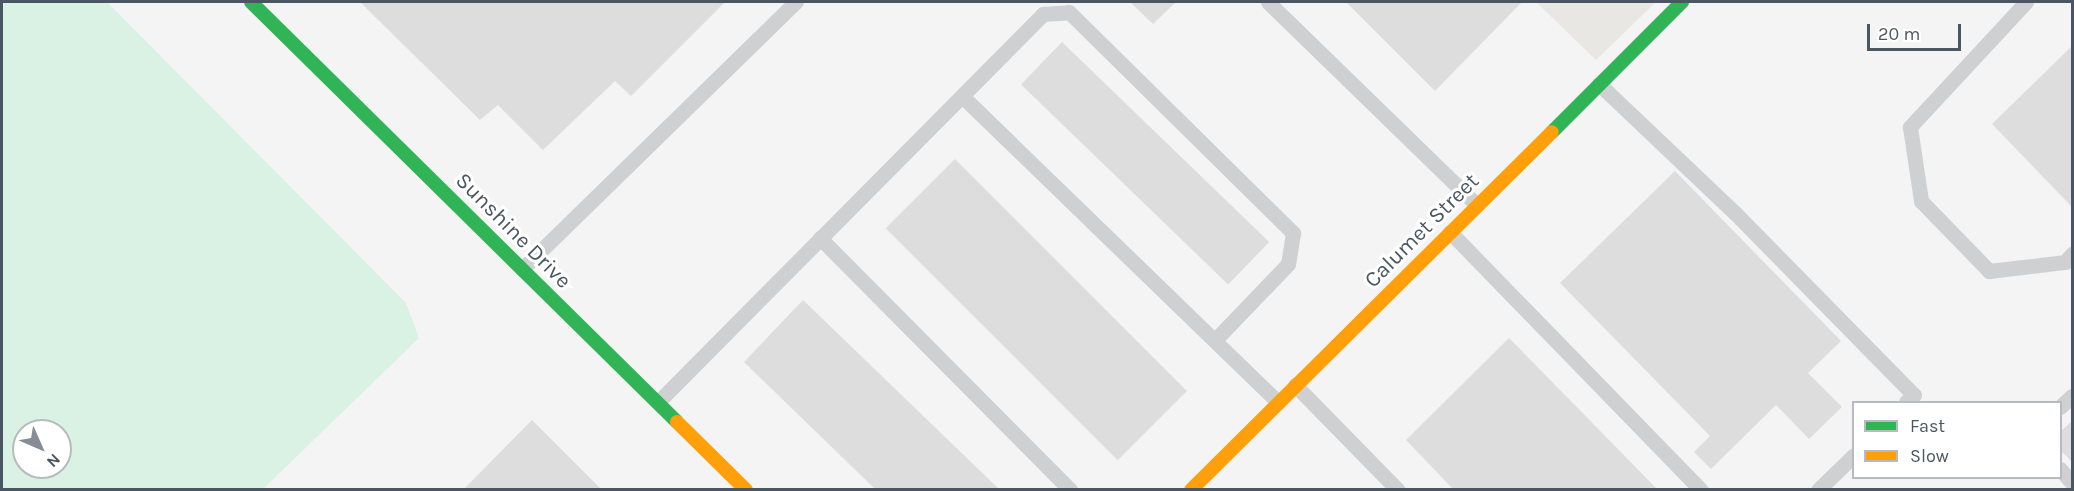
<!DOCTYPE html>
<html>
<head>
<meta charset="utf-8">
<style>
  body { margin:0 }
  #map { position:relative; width:2074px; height:491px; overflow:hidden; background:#f4f4f4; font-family:Karla,sans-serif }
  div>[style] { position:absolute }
  .commercial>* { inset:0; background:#e8e7e3 }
  .green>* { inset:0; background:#d9f2e3 }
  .building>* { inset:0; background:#ddddde; transform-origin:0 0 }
  .lane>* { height:15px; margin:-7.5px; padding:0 7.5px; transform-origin:7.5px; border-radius:7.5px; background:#ced0d2 }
  .fast>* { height:14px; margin:-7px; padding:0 7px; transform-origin:7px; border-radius:7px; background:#30b455 }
  .slow>* { height:14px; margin:-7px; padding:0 7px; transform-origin:7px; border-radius:7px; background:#ff9f0a }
  span { translate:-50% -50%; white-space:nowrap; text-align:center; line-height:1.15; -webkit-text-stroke:6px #fff; paint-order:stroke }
  .street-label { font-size:22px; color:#4a5661 }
  .frame { position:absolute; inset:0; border:3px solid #4a5661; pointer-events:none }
  .legend { position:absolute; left:1852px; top:401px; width:210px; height:78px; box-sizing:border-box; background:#fff; border:2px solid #b7bbc0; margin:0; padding:8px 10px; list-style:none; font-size:18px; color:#4a5661 }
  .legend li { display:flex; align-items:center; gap:12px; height:30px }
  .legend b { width:30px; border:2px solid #b7bbc0 }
  .north { position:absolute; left:12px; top:419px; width:60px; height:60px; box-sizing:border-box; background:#fff; border:2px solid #b7bbc0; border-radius:50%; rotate:135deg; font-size:16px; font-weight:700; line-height:24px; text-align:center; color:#4a5661 }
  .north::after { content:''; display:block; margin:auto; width:21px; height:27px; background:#868d94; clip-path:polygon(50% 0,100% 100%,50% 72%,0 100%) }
  .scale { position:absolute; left:1867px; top:24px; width:94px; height:27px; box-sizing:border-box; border:3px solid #4a5661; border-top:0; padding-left:8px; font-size:18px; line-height:21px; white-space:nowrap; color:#4a5661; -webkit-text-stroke:4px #fff; paint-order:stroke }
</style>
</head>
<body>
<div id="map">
  <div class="commercial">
    <i style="clip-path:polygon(1536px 2px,1656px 2px,1596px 60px)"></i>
  </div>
  <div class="green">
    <i style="clip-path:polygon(evenodd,2px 2px,107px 2px,406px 303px,419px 338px,263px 489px,2px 489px,2px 2px,24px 431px,60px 431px,60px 467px,24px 467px,24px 431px)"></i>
  </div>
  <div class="building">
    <i style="clip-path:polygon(360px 2px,725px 2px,631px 96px,615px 81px,543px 150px,498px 105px,480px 120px)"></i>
    <i style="clip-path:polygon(1130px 2px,1176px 2px,1153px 24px)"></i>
    <i style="clip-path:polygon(1346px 2px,1522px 2px,1435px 91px)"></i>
    <i style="left:1062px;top:42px;width:288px;height:59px;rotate:44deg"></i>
    <i style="clip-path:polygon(2072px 46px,2072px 205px,2071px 206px,1992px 124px)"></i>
    <i style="left:955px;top:159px;width:328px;height:98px;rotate:45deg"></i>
    <i style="clip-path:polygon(1675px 171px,1841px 341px,1808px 373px,1842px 407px,1809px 439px,1776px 405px,1711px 469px,1694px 452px,1710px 436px,1560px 283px)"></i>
    <i style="clip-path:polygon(803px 300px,1000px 490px,876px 490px,744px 362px)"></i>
    <i style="clip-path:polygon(1509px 338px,1658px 490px,1454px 490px,1406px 440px)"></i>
    <i style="clip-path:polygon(532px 420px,602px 490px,463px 490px)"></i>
    <i style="clip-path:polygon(2072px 421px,2072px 462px,2060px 450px,2060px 432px)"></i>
  </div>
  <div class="lane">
    <i style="left:1268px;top:2px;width:291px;rotate:44.2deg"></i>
    <i style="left:2026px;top:2px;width:171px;rotate:132.9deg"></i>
    <i style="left:1910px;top:127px;width:75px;rotate:81.5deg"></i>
    <i style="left:1921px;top:201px;width:98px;rotate:45.8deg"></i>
    <i style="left:1989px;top:271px;width:77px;rotate:-6.8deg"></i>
    <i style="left:2065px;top:262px;width:11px;rotate:-49deg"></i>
    <i style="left:1599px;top:84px;width:187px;rotate:43.5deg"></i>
    <i style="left:1735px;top:213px;width:255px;rotate:45.5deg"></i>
    <i style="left:1914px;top:395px;width:11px;rotate:139deg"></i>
    <i style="left:962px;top:96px;width:440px;rotate:44.1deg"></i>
    <i style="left:1450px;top:232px;width:360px;rotate:45.8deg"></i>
    <i style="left:820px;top:238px;width:355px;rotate:45.2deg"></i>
    <i style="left:522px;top:269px;width:383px;rotate:-44.3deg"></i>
    <i style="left:1295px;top:385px;width:147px;rotate:45.6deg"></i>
    <i style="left:658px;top:402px;width:547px;rotate:-45.22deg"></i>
    <i style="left:1043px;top:14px;width:26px;rotate:-4deg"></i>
    <i style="left:1069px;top:12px;width:315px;rotate:44.6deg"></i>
    <i style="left:1293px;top:233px;width:31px;rotate:99deg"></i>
    <i style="left:1288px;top:264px;width:104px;rotate:133.8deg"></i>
    <i style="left:2060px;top:407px;width:16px;rotate:-43deg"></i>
    <i style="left:2060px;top:469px;width:18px;rotate:49deg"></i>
    <i style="left:1818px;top:490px;width:50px;rotate:-44.2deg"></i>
  </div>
  <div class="fast">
    <i style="left:251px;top:2px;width:598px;rotate:44.59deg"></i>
    <i style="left:1552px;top:132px;width:184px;rotate:-45deg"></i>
  </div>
  <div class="slow">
    <i style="left:677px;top:422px;width:97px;rotate:44.6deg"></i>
    <i style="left:1191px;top:490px;width:508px;rotate:-44.76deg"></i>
  </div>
  <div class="street-label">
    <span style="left:513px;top:231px;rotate:45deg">Sunshine Drive</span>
    <span style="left:1422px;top:231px;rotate:-45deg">Calumet Street</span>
  </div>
  <div class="frame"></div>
  <ul class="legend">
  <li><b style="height:8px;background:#30b455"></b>Fast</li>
  <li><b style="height:8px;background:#ff9f0a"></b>Slow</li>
  </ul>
  <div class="north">N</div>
  <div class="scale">20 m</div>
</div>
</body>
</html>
